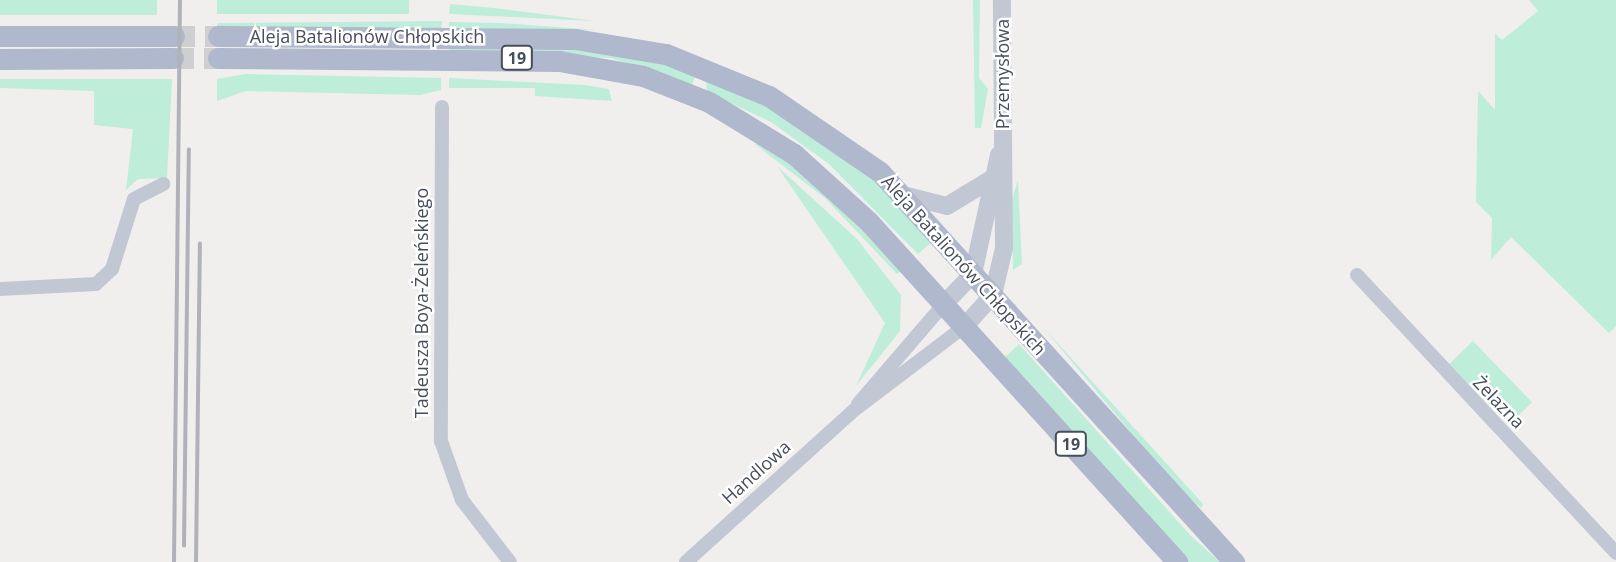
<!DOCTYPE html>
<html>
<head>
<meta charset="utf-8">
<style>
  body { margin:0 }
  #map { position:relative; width:1616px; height:562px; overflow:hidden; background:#f1efee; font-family:"Open Sans",sans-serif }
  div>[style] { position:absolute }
  .green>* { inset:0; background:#beedd9; transform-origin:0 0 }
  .primary-tunnel>* { height:21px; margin-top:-10.5px; transform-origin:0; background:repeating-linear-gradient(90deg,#cfcfd1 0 21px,transparent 0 31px) }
  .minor>* { height:14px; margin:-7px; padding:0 7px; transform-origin:7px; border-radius:7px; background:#c2c8d3 }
  .tertiary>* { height:18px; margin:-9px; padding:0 9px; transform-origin:9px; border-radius:9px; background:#c2c8d3 }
  .primary>* { height:21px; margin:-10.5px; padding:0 10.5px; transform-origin:10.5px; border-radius:10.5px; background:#afb8cc }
  .rail>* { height:3.5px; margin:-1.75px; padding:0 1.75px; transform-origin:1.75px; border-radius:1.75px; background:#b1b2b9 }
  span { translate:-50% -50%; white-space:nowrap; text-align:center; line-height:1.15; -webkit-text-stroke:5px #fff; paint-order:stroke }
  .shield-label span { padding:2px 5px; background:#fff; border:2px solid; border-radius:5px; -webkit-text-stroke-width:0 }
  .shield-label { font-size:16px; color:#474e5b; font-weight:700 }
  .street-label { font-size:18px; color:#474e5b }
</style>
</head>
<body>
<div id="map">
  <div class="green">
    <i style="left:0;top:0;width:157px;height:15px"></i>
    <i style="left:217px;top:0;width:192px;height:14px"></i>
    <i style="clip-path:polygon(973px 0,980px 0,979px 78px,988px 89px,981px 128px,975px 128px)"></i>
    <i style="clip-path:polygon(1529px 0,1616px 0,1616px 326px,1609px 333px,1511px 237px,1491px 260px,1492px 218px,1476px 202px,1478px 91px,1495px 110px,1495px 33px,1502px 40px,1538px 11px)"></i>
    <i style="clip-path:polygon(450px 4px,494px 8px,595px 21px,449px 14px)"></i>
    <i style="clip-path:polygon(442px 21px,441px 29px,217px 28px,217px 23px)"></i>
    <i style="clip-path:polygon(449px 22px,501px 23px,597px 30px,449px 28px)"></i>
    <i style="clip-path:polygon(449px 45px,580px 48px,665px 63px,695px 77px,692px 85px,611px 58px,449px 50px)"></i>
    <i style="clip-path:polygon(246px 74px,441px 78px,441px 90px,420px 95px,246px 91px,217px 101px,217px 79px)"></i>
    <i style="clip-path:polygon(449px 78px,585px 85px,609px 89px,612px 101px,535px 96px,535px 88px,449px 88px)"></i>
    <i style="clip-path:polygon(0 79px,172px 79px,167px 178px,138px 179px,126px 190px,133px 129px,94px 125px,94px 91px,0 88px)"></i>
    <i style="clip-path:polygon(706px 81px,748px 94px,872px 177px,933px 241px,918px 254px,829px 164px,771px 122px,707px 92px)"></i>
    <i style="clip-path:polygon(764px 143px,799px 168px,903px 269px,897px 274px,826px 199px,755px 144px)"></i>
    <i style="clip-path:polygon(777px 166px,857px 239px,901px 295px,900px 331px,856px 386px,885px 323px)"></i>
    <i style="clip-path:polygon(1018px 180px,1022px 264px,1013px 270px,1012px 200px)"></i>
    <i style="clip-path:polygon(1042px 326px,1203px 504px,1201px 508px,1178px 489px)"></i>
    <i style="left:1473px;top:341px;width:85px;height:33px;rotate:46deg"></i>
    <i style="clip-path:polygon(1019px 344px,1191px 536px,1220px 562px,1187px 562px,1004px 358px)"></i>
  </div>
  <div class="primary-tunnel">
    <i style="left:174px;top:36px;width:44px"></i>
    <i style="left:173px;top:58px;width:45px"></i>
  </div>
  <div class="minor">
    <i style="left:442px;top:107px;width:334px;rotate:90.2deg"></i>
    <i style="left:441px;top:441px;width:63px;rotate:70.4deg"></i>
    <i style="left:462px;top:500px;width:78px;rotate:52.3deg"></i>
    <i style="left:1357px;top:275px;width:380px;rotate:47deg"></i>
    <i style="left:0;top:289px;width:96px;rotate:-3deg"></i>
    <i style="left:96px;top:284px;width:22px;rotate:-43deg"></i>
    <i style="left:112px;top:269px;width:73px;rotate:-72.6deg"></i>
    <i style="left:134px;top:199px;width:33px;rotate:-27deg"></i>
    <i style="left:858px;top:404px;width:132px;rotate:-49.3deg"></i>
    <i style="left:686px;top:562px;width:225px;rotate:-42.1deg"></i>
    <i style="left:853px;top:411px;width:141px;rotate:-37.2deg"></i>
  </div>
  <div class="tertiary">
    <i style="left:903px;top:195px;width:45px;rotate:14deg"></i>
    <i style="left:947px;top:206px;width:54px;rotate:-31.3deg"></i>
    <i style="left:944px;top:304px;width:42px;rotate:-46deg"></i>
    <i style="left:973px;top:274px;width:122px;rotate:-77.7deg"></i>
    <i style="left:965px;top:326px;width:42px;rotate:-47.9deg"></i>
    <i style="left:993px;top:295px;width:48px;rotate:-76.8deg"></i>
    <i style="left:1004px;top:248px;width:248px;rotate:-90.5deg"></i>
  </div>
  <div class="primary">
    <i style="left:0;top:36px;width:174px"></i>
    <i style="left:218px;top:36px;width:357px;rotate:0.5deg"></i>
    <i style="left:575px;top:39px;width:92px;rotate:9.4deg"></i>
    <i style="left:666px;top:54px;width:111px;rotate:22.2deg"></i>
    <i style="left:769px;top:96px;width:135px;rotate:34.4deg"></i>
    <i style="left:880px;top:172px;width:527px;rotate:47.77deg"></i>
    <i style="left:218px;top:58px;width:341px;rotate:0.5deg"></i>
    <i style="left:559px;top:61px;width:85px;rotate:10.1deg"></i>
    <i style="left:643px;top:76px;width:71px;rotate:21.5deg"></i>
    <i style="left:709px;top:102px;width:100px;rotate:31.5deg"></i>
    <i style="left:794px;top:154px;width:101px;rotate:42.2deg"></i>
    <i style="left:869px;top:222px;width:459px;rotate:47.8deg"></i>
    <i style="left:0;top:59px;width:173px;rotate:-0.3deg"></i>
  </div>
  <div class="rail">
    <i style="left:184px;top:546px;width:396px;rotate:-89.3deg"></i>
    <i style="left:174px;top:562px;width:562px;rotate:-89.39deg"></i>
    <i style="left:196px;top:562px;width:318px;rotate:-89.3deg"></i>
  </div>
  <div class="shield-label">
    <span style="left:517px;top:58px">19</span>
    <span style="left:1071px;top:444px">19</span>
  </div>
  <div class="street-label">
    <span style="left:367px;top:36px">Aleja Batalionów Chłopskich</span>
    <span style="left:1002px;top:74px;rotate:-90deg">Przemysłowa</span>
    <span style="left:964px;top:265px;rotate:48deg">Aleja Batalionów Chłopskich</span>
    <span style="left:421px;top:303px;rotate:-90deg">Tadeusza Boya-Żeleńskiego</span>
    <span style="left:1499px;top:402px;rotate:46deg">Żelazna</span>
    <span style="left:756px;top:472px;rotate:-42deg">Handlowa</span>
  </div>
</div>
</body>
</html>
